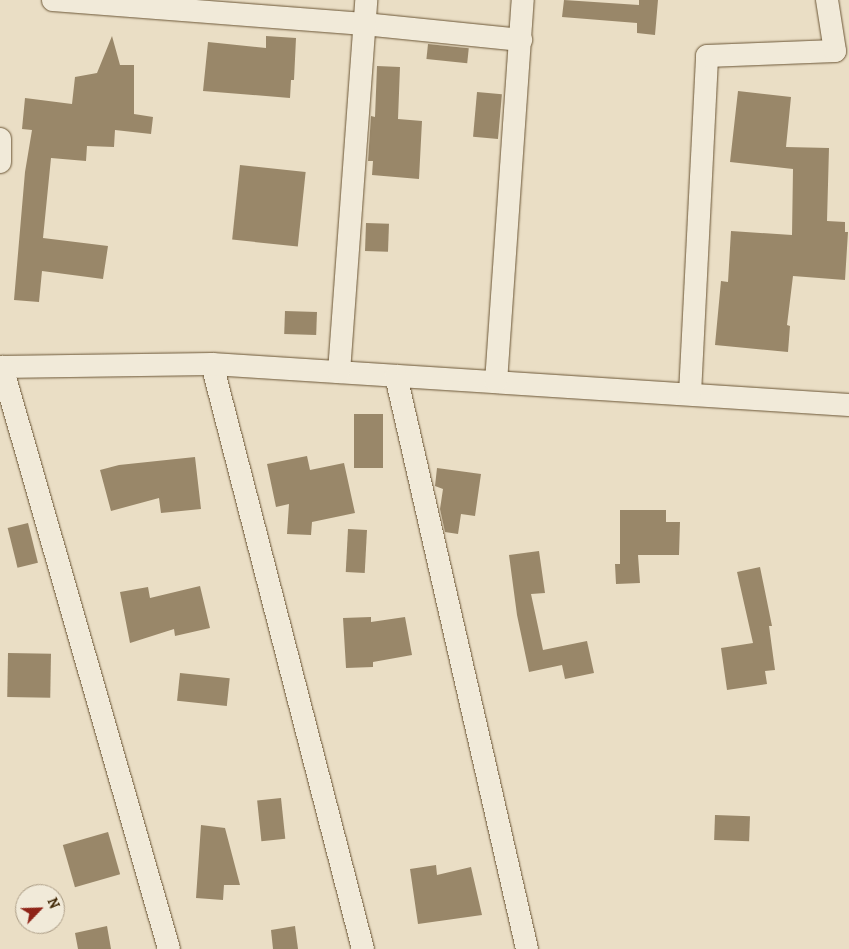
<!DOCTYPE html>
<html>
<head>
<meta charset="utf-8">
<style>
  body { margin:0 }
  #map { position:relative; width:849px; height:949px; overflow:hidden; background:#eadec5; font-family:Alegreya,serif }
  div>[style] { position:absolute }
  .building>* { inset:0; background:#998769; transform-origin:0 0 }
  .roads { filter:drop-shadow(0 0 1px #6b5636) drop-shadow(0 0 1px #6b5636) }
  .minor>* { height:22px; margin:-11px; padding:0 11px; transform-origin:11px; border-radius:11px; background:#f1ead9 }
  span { translate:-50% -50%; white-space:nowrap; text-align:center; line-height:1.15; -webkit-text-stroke:4px #f1ead9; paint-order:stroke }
  .north { position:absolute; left:15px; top:884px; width:50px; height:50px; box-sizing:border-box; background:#f1ead9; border:1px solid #ab9c85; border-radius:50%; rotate:66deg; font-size:14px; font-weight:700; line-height:20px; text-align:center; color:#412806 }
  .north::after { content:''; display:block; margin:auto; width:18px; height:22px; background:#8f2418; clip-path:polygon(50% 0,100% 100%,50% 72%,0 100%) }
</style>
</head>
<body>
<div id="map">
  <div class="building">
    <i style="clip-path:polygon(564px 0,639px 5px,639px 0,658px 0,655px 35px,637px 33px,637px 23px,562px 17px)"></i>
    <i style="clip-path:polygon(112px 36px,120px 65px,134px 65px,134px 114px,153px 117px,151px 134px,115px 130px,114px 147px,87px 146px,86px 161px,51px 158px,43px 238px,108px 246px,103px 279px,42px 271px,39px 302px,14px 300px,25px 172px,32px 130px,22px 129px,25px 98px,72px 104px,75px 77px,97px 73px)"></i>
    <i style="clip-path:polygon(266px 36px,296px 38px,294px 80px,291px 80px,290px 98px,203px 91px,208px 42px,266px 48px)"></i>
    <i style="left:428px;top:44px;width:41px;height:15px;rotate:6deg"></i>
    <i style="clip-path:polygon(377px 66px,400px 67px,398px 119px,422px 121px,419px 179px,372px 175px,373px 161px,368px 161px,371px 116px,375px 117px)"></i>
    <i style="clip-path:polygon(738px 91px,791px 97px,786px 147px,829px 148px,827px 221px,845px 222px,845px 232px,848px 232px,845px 280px,793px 276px,787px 325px,790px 326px,788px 352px,715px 345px,721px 281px,728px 282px,731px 231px,792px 235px,793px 169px,730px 162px)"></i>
    <i style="left:477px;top:92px;width:25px;height:45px;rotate:5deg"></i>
    <i style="left:240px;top:165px;width:66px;height:75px;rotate:6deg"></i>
    <i style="left:366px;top:223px;width:23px;height:28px;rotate:2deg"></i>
    <i style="left:285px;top:311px;width:32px;height:23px;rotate:2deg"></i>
    <i style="left:354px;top:414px;width:29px;height:54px"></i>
    <i style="clip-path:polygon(307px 456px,310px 470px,344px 463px,355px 513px,312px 522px,311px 535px,287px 534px,289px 504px,276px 507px,267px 464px)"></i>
    <i style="clip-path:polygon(195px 457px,201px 509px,161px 513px,159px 498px,111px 511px,100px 470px,119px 465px)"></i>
    <i style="clip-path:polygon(437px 468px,481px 474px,475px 516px,461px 514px,458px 534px,445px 532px,440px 509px,443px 489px,435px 486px)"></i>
    <i style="clip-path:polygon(620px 510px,666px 510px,666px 522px,680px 522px,679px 555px,638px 555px,640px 583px,616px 584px,615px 564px,620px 564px)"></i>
    <i style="left:28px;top:523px;width:41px;height:21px;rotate:76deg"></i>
    <i style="left:348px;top:529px;width:19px;height:43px;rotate:3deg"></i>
    <i style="clip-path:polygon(539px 551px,545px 593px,531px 594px,543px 650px,587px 641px,594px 673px,565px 679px,562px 665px,529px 672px,517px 615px,509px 555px)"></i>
    <i style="clip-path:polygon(760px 567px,772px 626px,769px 626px,775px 670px,765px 671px,767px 684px,727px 690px,721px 648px,753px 643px,737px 572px)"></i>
    <i style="clip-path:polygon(200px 586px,210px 628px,175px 636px,174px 629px,130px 643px,120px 592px,148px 587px,150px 598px)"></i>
    <i style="clip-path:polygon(371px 617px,371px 622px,405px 617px,412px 655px,373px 662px,373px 667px,346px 668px,343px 618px)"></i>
    <i style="left:8px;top:653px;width:43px;height:44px;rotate:1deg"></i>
    <i style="left:180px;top:673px;width:50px;height:28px;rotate:6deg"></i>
    <i style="left:281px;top:798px;width:41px;height:24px;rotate:84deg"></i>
    <i style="left:715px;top:815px;width:35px;height:25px;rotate:2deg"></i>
    <i style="clip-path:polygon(201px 825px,225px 828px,240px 885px,224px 885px,223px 900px,196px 898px)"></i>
    <i style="left:108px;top:832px;width:44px;height:47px;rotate:74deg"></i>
    <i style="clip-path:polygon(436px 865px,437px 875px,471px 867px,482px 915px,418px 924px,410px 869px)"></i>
    <i style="clip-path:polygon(107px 926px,111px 949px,78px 949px,75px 933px)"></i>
    <i style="clip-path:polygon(295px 926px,298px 949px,273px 949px,271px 930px)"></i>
  </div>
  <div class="roads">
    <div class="minor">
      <i style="left:53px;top:0;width:312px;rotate:4.4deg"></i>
      <i style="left:364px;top:24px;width:158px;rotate:5.8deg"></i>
      <i style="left:0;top:139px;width:23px;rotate:90deg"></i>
      <i style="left:212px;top:364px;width:604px;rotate:75.53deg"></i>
      <i style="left:0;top:367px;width:212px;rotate:-0.8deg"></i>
      <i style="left:212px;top:364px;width:638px;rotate:3.68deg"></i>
      <i style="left:2px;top:367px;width:605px;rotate:73.99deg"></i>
      <i style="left:339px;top:372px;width:373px;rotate:-85.8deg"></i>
      <i style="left:396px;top:376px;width:588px;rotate:77.12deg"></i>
      <i style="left:496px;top:382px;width:383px;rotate:-86deg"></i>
      <i style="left:690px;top:394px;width:338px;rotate:-87.1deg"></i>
      <i style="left:707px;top:56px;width:128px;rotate:-2.2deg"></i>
      <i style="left:835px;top:51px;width:52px;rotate:-98.9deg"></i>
    </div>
  </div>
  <div class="north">N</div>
</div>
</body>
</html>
